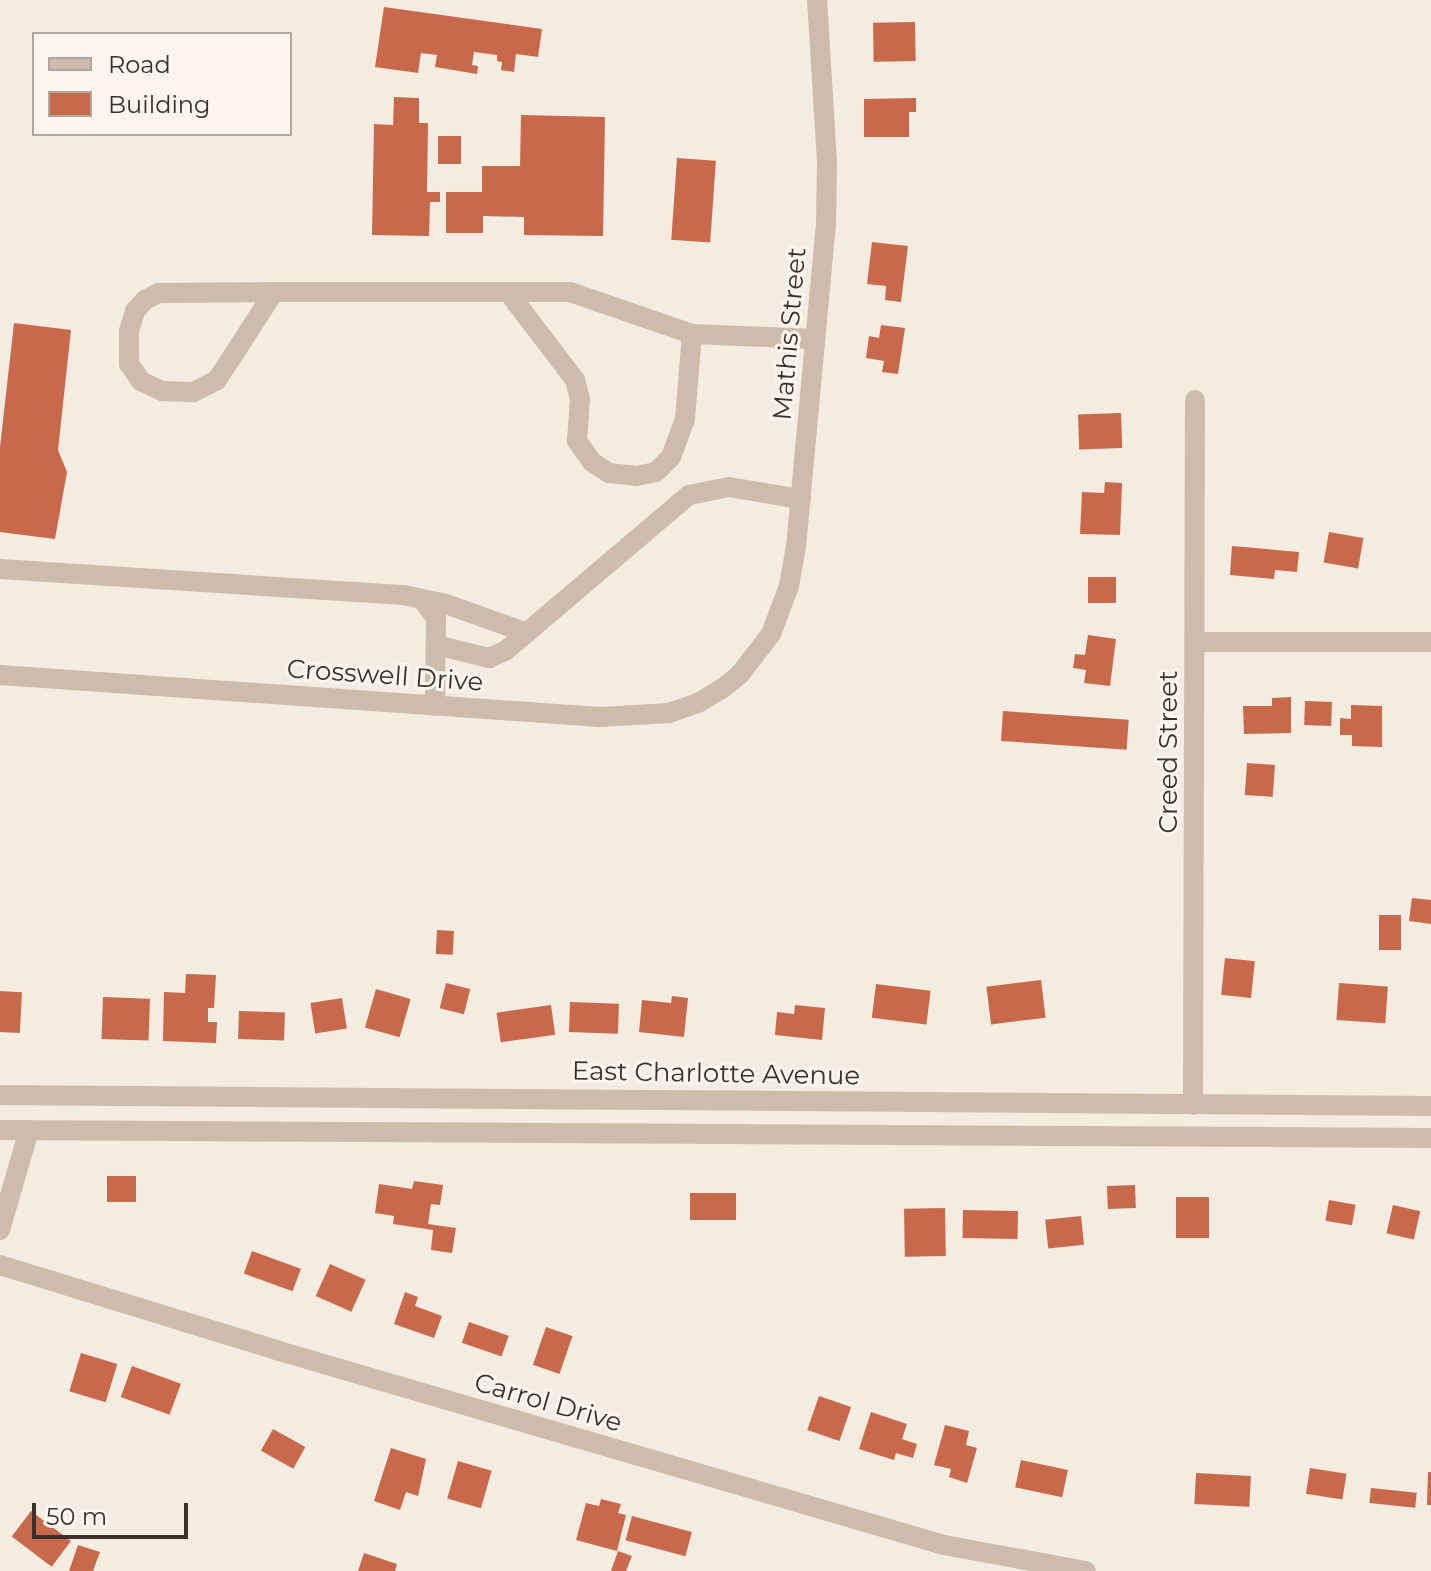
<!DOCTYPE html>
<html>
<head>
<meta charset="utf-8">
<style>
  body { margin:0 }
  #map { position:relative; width:1431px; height:1571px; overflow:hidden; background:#f4ebe1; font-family:Montserrat,sans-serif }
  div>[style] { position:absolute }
  .building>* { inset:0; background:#c8694b; transform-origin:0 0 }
  .minor>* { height:20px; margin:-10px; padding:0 10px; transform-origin:10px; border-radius:10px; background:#cdbbac }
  span { translate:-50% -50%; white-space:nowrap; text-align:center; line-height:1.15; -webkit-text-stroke:6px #fbf5ee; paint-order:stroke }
  .street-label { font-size:26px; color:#3b302b }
  .legend { position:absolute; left:32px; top:32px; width:260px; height:104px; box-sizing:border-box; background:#fbf5ee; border:2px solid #aea6a0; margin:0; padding:10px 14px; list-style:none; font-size:24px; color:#3b302b }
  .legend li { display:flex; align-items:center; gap:16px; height:40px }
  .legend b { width:40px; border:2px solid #aea6a0 }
  .scale { position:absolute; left:32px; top:1503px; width:156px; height:36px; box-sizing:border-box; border:4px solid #3b302b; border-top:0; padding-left:10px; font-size:24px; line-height:28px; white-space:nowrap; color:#3b302b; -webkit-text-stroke:6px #fbf5ee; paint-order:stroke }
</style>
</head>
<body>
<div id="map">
  <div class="building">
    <i style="clip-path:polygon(384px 7px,542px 29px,538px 57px,516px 54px,514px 72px,501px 70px,502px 62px,497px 61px,497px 55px,474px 52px,472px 65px,478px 66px,477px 74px,435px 67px,437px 55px,421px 53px,418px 73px,375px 67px)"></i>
    <i style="left:915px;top:22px;width:39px;height:42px;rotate:89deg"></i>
    <i style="clip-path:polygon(394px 97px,419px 98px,419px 123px,428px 123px,427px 192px,440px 192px,440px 202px,430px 202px,429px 236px,372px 235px,374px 124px,393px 125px)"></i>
    <i style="clip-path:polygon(916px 98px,916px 112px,909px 112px,909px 137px,864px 137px,864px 99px)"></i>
    <i style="clip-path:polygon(521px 115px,605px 117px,603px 236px,524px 235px,524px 217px,483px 216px,483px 233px,446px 233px,446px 192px,482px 192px,482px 166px,520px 166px)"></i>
    <i style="left:438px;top:136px;width:23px;height:28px"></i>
    <i style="left:677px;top:158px;width:39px;height:82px;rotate:4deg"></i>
    <i style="clip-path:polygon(872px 242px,908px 246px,901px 302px,885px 300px,886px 286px,867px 284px)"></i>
    <i style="clip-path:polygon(14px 323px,71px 330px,58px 450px,67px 472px,55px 539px,0 532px,0 447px)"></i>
    <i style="clip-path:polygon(881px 325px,905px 328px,898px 374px,882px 372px,884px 361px,866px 358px,869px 336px,879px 338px)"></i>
    <i style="left:1121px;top:413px;width:35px;height:43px;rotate:88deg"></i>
    <i style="clip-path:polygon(1105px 482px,1122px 483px,1120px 535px,1080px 534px,1082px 492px,1104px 493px)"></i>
    <i style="left:1329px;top:532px;width:35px;height:31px;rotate:10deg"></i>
    <i style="clip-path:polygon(1232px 546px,1299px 552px,1297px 572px,1275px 570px,1274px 579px,1230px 575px)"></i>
    <i style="left:1088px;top:577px;width:28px;height:26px"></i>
    <i style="clip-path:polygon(1088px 635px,1116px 639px,1110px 686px,1084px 683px,1086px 670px,1073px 668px,1075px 654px,1085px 655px)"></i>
    <i style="clip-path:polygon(1291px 697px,1291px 733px,1244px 734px,1243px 706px,1272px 706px,1272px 698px)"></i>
    <i style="left:1305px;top:701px;width:27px;height:24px;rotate:2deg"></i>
    <i style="clip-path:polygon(1351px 705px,1382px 706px,1382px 747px,1352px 746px,1352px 735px,1340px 735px,1340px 718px,1351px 719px)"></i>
    <i style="left:1003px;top:711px;width:126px;height:30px;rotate:4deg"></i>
    <i style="left:1247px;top:763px;width:28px;height:32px;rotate:4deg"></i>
    <i style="clip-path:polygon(1412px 898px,1431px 900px,1431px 924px,1409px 921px)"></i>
    <i style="left:1379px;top:915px;width:22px;height:35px"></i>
    <i style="left:437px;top:930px;width:17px;height:24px;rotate:3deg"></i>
    <i style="left:1225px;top:958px;width:30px;height:37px;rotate:6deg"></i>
    <i style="clip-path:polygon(186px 974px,216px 975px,214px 1008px,208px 1008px,208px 1022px,217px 1022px,216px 1043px,163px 1041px,164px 992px,185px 993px)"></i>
    <i style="left:1041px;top:980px;width:38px;height:55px;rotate:83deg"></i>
    <i style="left:446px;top:983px;width:25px;height:26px;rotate:14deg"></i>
    <i style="left:1339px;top:983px;width:49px;height:37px;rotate:4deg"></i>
    <i style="left:876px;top:984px;width:55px;height:34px;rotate:7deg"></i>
    <i style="left:376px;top:989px;width:36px;height:40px;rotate:16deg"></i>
    <i style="left:0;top:991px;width:22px;height:41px;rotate:3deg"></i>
    <i style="clip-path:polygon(672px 996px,688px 998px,684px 1037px,639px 1032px,642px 1000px,671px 1003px)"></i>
    <i style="left:103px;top:997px;width:47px;height:42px;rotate:2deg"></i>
    <i style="left:342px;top:998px;width:31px;height:32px;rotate:81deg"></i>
    <i style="left:570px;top:1002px;width:49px;height:30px;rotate:2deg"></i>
    <i style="left:551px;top:1005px;width:30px;height:55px;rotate:82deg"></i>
    <i style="clip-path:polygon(795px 1005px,825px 1008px,822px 1040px,775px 1035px,777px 1012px,794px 1014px)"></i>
    <i style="left:239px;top:1011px;width:46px;height:28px;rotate:2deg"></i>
    <i style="left:107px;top:1176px;width:29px;height:26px"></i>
    <i style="clip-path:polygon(414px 1181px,443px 1185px,440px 1205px,431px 1204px,428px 1224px,456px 1228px,452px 1253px,431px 1250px,433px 1230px,393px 1224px,394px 1216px,375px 1213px,379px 1184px,412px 1189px)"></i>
    <i style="left:1135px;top:1185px;width:23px;height:28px;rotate:88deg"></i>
    <i style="left:736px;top:1193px;width:27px;height:46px;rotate:90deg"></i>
    <i style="left:1176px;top:1197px;width:33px;height:41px"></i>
    <i style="left:1329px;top:1200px;width:27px;height:21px;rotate:10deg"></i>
    <i style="left:1393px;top:1205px;width:28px;height:29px;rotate:13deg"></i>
    <i style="left:945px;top:1208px;width:48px;height:41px;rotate:89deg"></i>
    <i style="left:963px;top:1210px;width:55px;height:28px;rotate:1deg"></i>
    <i style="left:1081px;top:1216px;width:29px;height:36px;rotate:84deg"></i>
    <i style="left:252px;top:1251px;width:52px;height:24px;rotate:20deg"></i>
    <i style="left:330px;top:1264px;width:39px;height:35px;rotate:24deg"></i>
    <i style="clip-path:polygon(405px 1292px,418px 1297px,415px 1306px,442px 1316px,434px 1338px,394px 1324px)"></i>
    <i style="left:469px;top:1322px;width:42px;height:22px;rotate:19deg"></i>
    <i style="left:546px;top:1327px;width:28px;height:40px;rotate:19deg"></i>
    <i style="left:81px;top:1353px;width:38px;height:40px;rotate:17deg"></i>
    <i style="left:132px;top:1366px;width:52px;height:33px;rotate:20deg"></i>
    <i style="left:819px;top:1396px;width:34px;height:36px;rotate:19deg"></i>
    <i style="clip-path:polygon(871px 1412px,907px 1424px,902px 1439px,917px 1444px,913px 1458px,896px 1453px,894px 1460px,859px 1449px)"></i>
    <i style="clip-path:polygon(945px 1425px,969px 1431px,966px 1445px,977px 1448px,967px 1483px,949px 1477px,951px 1469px,934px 1465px)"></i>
    <i style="left:273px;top:1429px;width:37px;height:25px;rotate:29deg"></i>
    <i style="clip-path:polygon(391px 1448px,426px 1459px,418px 1496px,406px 1492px,400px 1510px,374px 1501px)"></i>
    <i style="left:1021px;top:1460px;width:48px;height:28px;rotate:12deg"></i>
    <i style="left:458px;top:1461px;width:35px;height:39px;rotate:16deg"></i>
    <i style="left:1310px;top:1468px;width:37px;height:26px;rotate:9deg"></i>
    <i style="clip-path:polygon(1428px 1472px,1431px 1472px,1431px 1505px,1427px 1505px)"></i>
    <i style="left:1196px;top:1473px;width:55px;height:31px;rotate:3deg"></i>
    <i style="left:1371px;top:1488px;width:46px;height:15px;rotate:6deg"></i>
    <i style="clip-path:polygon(601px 1499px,621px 1504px,618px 1513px,626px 1515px,617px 1551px,576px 1540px,586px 1503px,599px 1506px)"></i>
    <i style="left:31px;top:1511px;width:50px;height:32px;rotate:37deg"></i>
    <i style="left:632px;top:1516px;width:62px;height:25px;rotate:15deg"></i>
    <i style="clip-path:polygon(78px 1545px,100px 1552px,93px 1571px,69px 1571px)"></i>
    <i style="clip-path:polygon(618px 1551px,632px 1556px,626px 1571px,611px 1571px)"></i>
    <i style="clip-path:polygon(364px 1553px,397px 1564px,395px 1571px,358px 1571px)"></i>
  </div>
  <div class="minor">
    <i style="left:274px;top:292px;width:105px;rotate:122.9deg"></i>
    <i style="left:217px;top:380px;width:27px;rotate:153deg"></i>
    <i style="left:193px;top:392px;width:31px;rotate:-178deg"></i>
    <i style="left:162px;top:391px;width:23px;rotate:-155deg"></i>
    <i style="left:141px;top:381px;width:21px;rotate:-125deg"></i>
    <i style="left:129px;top:364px;width:33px;rotate:-90deg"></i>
    <i style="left:129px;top:331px;width:21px;rotate:-73deg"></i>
    <i style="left:135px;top:311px;width:15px;rotate:-48deg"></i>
    <i style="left:145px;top:300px;width:16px;rotate:-27deg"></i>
    <i style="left:159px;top:293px;width:115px;rotate:-0.5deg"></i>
    <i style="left:274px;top:292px;width:296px"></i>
    <i style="left:570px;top:292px;width:129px;rotate:19deg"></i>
    <i style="left:692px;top:334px;width:123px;rotate:2.3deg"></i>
    <i style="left:508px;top:292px;width:111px;rotate:52.7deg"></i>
    <i style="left:575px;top:380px;width:20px;rotate:75deg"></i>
    <i style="left:580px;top:399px;width:42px;rotate:94.1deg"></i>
    <i style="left:577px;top:441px;width:26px;rotate:54deg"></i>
    <i style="left:592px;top:462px;width:20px;rotate:33deg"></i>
    <i style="left:609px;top:473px;width:27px;rotate:6deg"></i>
    <i style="left:636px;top:476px;width:20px;rotate:-11deg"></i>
    <i style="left:656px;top:472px;width:21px;rotate:-45deg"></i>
    <i style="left:671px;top:457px;width:40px;rotate:-69.8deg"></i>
    <i style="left:685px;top:419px;width:85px;rotate:-85.3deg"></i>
    <i style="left:0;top:569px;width:405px;rotate:3.7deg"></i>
    <i style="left:404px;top:595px;width:43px;rotate:12.1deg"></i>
    <i style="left:446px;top:604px;width:86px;rotate:19.7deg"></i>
    <i style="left:424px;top:602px;width:20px;rotate:53deg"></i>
    <i style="left:436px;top:618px;width:88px;rotate:90.7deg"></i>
    <i style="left:1195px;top:642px;width:236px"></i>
    <i style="left:436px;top:645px;width:55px;rotate:13.8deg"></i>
    <i style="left:489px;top:658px;width:17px;rotate:-24deg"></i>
    <i style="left:505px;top:651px;width:241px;rotate:-40.3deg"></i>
    <i style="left:689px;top:495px;width:41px;rotate:-11.3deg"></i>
    <i style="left:729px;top:487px;width:73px;rotate:9.5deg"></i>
    <i style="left:0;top:675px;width:601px;rotate:4deg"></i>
    <i style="left:600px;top:717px;width:69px;rotate:-3.3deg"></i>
    <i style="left:669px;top:713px;width:31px;rotate:-19deg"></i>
    <i style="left:698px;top:703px;width:29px;rotate:-31deg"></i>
    <i style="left:723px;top:688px;width:22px;rotate:-39deg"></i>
    <i style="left:740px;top:674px;width:51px;rotate:-52.2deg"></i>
    <i style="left:771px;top:634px;width:51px;rotate:-69.4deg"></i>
    <i style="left:789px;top:586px;width:40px;rotate:-80deg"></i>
    <i style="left:796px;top:547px;width:323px;rotate:-84.7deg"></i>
    <i style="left:826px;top:225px;width:63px;rotate:-89.1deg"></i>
    <i style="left:827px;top:162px;width:162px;rotate:-93.5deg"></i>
    <i style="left:0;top:1095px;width:1431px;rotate:0.44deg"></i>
    <i style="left:1193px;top:1105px;width:705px;rotate:-89.84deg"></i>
    <i style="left:0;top:1130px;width:1431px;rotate:0.32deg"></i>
    <i style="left:0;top:1230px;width:104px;rotate:-73.8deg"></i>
    <i style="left:0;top:1265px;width:292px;rotate:17.1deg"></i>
    <i style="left:279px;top:1351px;width:693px;rotate:16.26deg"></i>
    <i style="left:944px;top:1545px;width:144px;rotate:10.4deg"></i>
  </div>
  <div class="street-label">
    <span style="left:790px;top:334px;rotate:-85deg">Mathis Street</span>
    <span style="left:385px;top:676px;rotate:4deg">Crosswell Drive</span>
    <span style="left:1169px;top:752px;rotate:-90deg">Creed Street</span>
    <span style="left:716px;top:1074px;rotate:1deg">East Charlotte Avenue</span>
    <span style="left:548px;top:1403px;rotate:16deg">Carrol Drive</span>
  </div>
  <ul class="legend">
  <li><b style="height:10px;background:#cdbbac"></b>Road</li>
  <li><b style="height:22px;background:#c8694b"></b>Building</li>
  </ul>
  <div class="scale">50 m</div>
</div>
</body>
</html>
